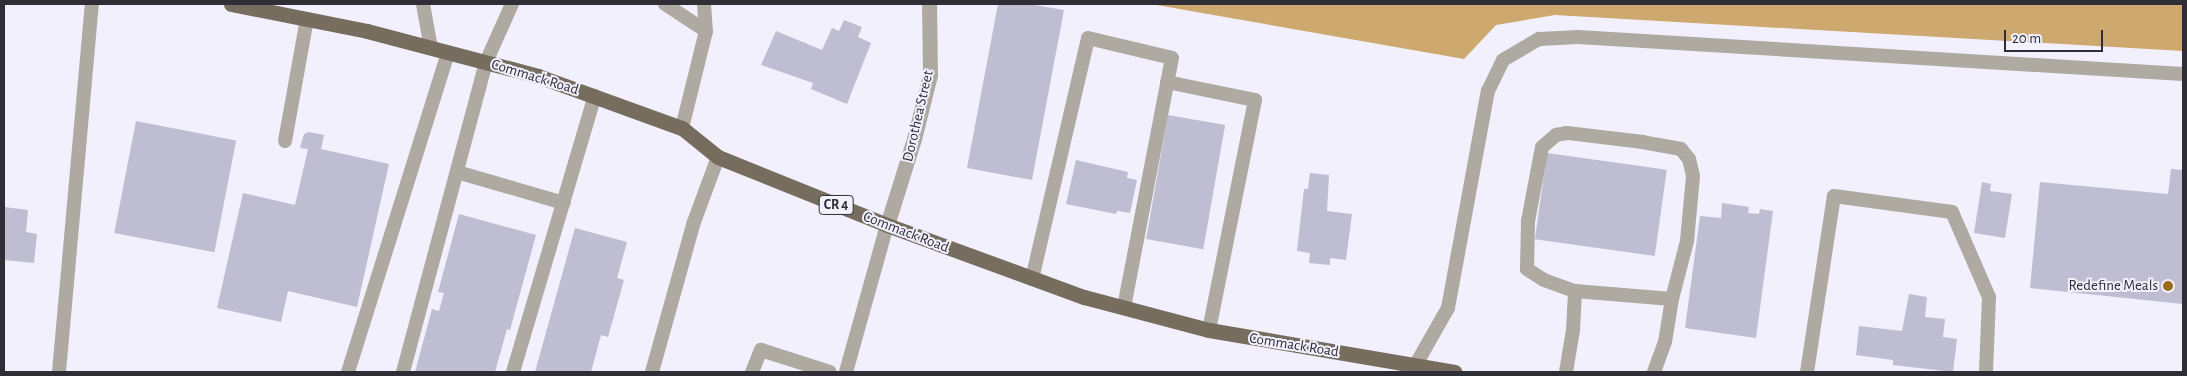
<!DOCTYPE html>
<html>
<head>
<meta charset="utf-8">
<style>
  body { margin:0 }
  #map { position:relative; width:2187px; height:376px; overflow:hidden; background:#f1f0fc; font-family:"Alegreya Sans",sans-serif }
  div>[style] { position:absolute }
  .forest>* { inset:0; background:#cda86f }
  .building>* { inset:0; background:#bfbdd1; transform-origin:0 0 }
  .lane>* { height:14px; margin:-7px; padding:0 7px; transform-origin:7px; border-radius:7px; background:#aea9a1 }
  .street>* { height:15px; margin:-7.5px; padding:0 7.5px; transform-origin:7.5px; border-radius:7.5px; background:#aea9a1 }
  .primary>* { height:15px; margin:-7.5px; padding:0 7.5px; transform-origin:7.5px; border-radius:7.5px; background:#766d5f }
  .dots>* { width:14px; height:14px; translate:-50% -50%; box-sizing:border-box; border:2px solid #f1f0fc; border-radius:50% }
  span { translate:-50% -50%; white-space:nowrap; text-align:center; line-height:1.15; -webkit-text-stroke:4px #f1f0fc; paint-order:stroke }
  .shield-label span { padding:1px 4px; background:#f1f0fc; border:1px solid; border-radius:4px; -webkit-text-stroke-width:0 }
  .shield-label { font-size:14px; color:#2f2e36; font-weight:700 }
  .street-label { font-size:15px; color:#2f2e36 }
  .poi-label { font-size:15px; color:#2f2e36 }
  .right { translate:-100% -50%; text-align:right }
  .frame { position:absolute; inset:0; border:5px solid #2f2e36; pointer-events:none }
  .scale { position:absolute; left:2004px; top:30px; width:99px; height:22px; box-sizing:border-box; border:2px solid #2f2e36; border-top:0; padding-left:6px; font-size:15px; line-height:18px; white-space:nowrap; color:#2f2e36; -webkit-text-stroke:4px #f1f0fc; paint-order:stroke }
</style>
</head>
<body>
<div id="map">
  <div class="forest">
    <i style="clip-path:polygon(1151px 4px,2183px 4px,2183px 51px,1555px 15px,1496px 25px,1464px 59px)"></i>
  </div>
  <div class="building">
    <i style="clip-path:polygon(998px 4px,1029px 4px,1064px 10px,1032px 180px,967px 168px)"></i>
    <i style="clip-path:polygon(844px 20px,862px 27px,858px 37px,871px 43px,847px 104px,811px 89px,813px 83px,761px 65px,776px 31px,822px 50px,832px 28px,839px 31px)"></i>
    <i style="left:1168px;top:115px;width:58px;height:126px;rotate:10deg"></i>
    <i style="left:136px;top:121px;width:102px;height:114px;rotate:11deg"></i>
    <i style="clip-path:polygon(309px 132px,324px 135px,321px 149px,389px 164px,357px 307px,288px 291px,281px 322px,217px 308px,243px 193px,295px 205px,308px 149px,300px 148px,304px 134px)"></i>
    <i style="left:1547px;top:153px;width:121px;height:87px;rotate:8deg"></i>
    <i style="clip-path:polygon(1076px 160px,1128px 172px,1127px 178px,1137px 180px,1130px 213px,1117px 211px,1116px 214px,1066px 204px)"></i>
    <i style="clip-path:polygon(2171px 169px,2183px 170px,2183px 304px,2030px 288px,2040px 182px,2168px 194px)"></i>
    <i style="clip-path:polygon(1310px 173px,1329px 175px,1327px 211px,1352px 214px,1346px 260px,1330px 258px,1330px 265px,1309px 263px,1310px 253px,1297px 251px,1304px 189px,1308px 189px)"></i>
    <i style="clip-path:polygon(1982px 182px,1991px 184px,1990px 191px,2012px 194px,2005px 238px,1974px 233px)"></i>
    <i style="clip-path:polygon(1722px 203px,1749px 207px,1748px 213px,1759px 214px,1760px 209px,1773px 211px,1756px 338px,1685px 328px,1700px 216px,1721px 218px)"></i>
    <i style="clip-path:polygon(4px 207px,28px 210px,26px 232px,37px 234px,34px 263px,4px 260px)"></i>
    <i style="clip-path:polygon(459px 214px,536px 235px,510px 330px,507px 329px,495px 372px,415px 372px,432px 309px,439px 311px,444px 293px,438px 292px)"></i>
    <i style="clip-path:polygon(575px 228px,627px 242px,617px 278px,624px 280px,608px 337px,601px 335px,591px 372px,535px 372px)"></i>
    <i style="clip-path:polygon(1909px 294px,1927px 297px,1925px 317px,1945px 319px,1943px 337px,1957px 339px,1953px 372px,1893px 365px,1893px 360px,1856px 355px,1859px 326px,1902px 331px)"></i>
  </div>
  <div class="lane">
    <i style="left:423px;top:4px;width:45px;rotate:79.7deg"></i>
    <i style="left:665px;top:4px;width:49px;rotate:33.4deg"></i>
    <i style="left:706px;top:31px;width:100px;rotate:103.9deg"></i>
    <i style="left:704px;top:4px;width:27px;rotate:86deg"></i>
    <i style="left:1167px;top:82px;width:90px;rotate:11.6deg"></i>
    <i style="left:1255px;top:100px;width:235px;rotate:101.3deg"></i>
    <i style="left:285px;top:141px;width:124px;rotate:-79.8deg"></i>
    <i style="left:457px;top:172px;width:111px;rotate:16.2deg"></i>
    <i style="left:1032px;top:279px;width:247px;rotate:-76.9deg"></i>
    <i style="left:1088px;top:38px;width:86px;rotate:13.4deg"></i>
    <i style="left:1172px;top:58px;width:254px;rotate:100.9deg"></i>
    <i style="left:1415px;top:366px;width:67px;rotate:-60.4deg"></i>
    <i style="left:1448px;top:308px;width:221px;rotate:-79.6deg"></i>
    <i style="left:1488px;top:91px;width:34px;rotate:-64deg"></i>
    <i style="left:1503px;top:60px;width:42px;rotate:-30.3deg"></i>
    <i style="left:1539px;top:39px;width:39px;rotate:-3deg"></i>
    <i style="left:1578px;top:37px;width:606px;rotate:3.5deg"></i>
    <i style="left:59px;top:372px;width:369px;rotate:-84.9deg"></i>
    <i style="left:348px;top:372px;width:335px;rotate:-72.6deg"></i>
    <i style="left:403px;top:372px;width:321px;rotate:-75deg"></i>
    <i style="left:486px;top:62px;width:64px;rotate:-65.9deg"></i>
    <i style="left:513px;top:372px;width:288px;rotate:-73.5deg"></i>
    <i style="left:652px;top:372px;width:156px;rotate:-74.4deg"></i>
    <i style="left:694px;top:222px;width:69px;rotate:-69.7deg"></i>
    <i style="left:752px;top:372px;width:24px;rotate:-68deg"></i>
    <i style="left:761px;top:350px;width:72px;rotate:17.7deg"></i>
    <i style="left:846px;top:372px;width:153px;rotate:-74.4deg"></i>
    <i style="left:1566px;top:372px;width:43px;rotate:-80.5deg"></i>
    <i style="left:1573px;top:330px;width:39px;rotate:-87deg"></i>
    <i style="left:1654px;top:372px;width:32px;rotate:-70deg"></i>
    <i style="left:1665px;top:342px;width:44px;rotate:-80.8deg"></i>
    <i style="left:1672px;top:299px;width:60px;rotate:-75.5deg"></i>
    <i style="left:1687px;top:241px;width:65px;rotate:-84.7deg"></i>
    <i style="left:1693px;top:176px;width:17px;rotate:-103deg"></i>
    <i style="left:1689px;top:159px;width:13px;rotate:-129deg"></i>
    <i style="left:1681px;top:149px;width:39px;rotate:-170deg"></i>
    <i style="left:1643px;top:142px;width:77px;rotate:-173.2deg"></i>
    <i style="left:1567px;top:133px;width:11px;rotate:170deg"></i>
    <i style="left:1556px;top:135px;width:18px;rotate:139deg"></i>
    <i style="left:1542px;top:147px;width:75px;rotate:100.7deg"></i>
    <i style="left:1528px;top:221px;width:48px;rotate:91.2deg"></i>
    <i style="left:1527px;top:269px;width:20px;rotate:33deg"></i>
    <i style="left:1544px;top:280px;width:33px;rotate:20deg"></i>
    <i style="left:1575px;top:291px;width:97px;rotate:4.7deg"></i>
    <i style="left:1807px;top:372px;width:178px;rotate:-81.3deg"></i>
    <i style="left:1834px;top:196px;width:119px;rotate:7.7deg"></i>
    <i style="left:1952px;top:212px;width:93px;rotate:66.5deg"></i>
    <i style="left:1989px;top:297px;width:75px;rotate:92.3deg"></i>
  </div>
  <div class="street">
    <i style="left:887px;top:225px;width:90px;rotate:-72.6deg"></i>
    <i style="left:914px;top:139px;width:66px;rotate:-76deg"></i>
    <i style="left:930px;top:75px;width:71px;rotate:-90.8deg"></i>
  </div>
  <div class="primary">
    <i style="left:231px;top:4px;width:139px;rotate:11.2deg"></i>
    <i style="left:367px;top:31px;width:177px;rotate:14.7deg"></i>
    <i style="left:538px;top:76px;width:153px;rotate:19.9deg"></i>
    <i style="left:682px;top:128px;width:46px;rotate:38.9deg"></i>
    <i style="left:718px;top:157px;width:182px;rotate:21.9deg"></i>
    <i style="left:887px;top:225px;width:210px;rotate:20.1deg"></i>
    <i style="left:1084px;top:297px;width:129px;rotate:14.8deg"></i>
    <i style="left:1209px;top:330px;width:249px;rotate:9.7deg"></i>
  </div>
  <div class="dots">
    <i style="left:2168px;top:286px;background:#996c1c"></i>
  </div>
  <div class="shield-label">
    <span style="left:836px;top:205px">CR 4</span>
  </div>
  <div class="street-label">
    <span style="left:535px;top:77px;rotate:17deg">Commack Road</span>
    <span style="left:918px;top:116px;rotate:-77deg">Dorothea Street</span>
    <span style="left:906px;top:232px;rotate:21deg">Commack Road</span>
    <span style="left:1294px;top:345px;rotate:9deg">Commack Road</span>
  </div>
  <div class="poi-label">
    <span class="right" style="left:2158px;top:286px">Redefine Meals</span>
  </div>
  <div class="frame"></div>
  <div class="scale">20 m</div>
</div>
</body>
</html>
